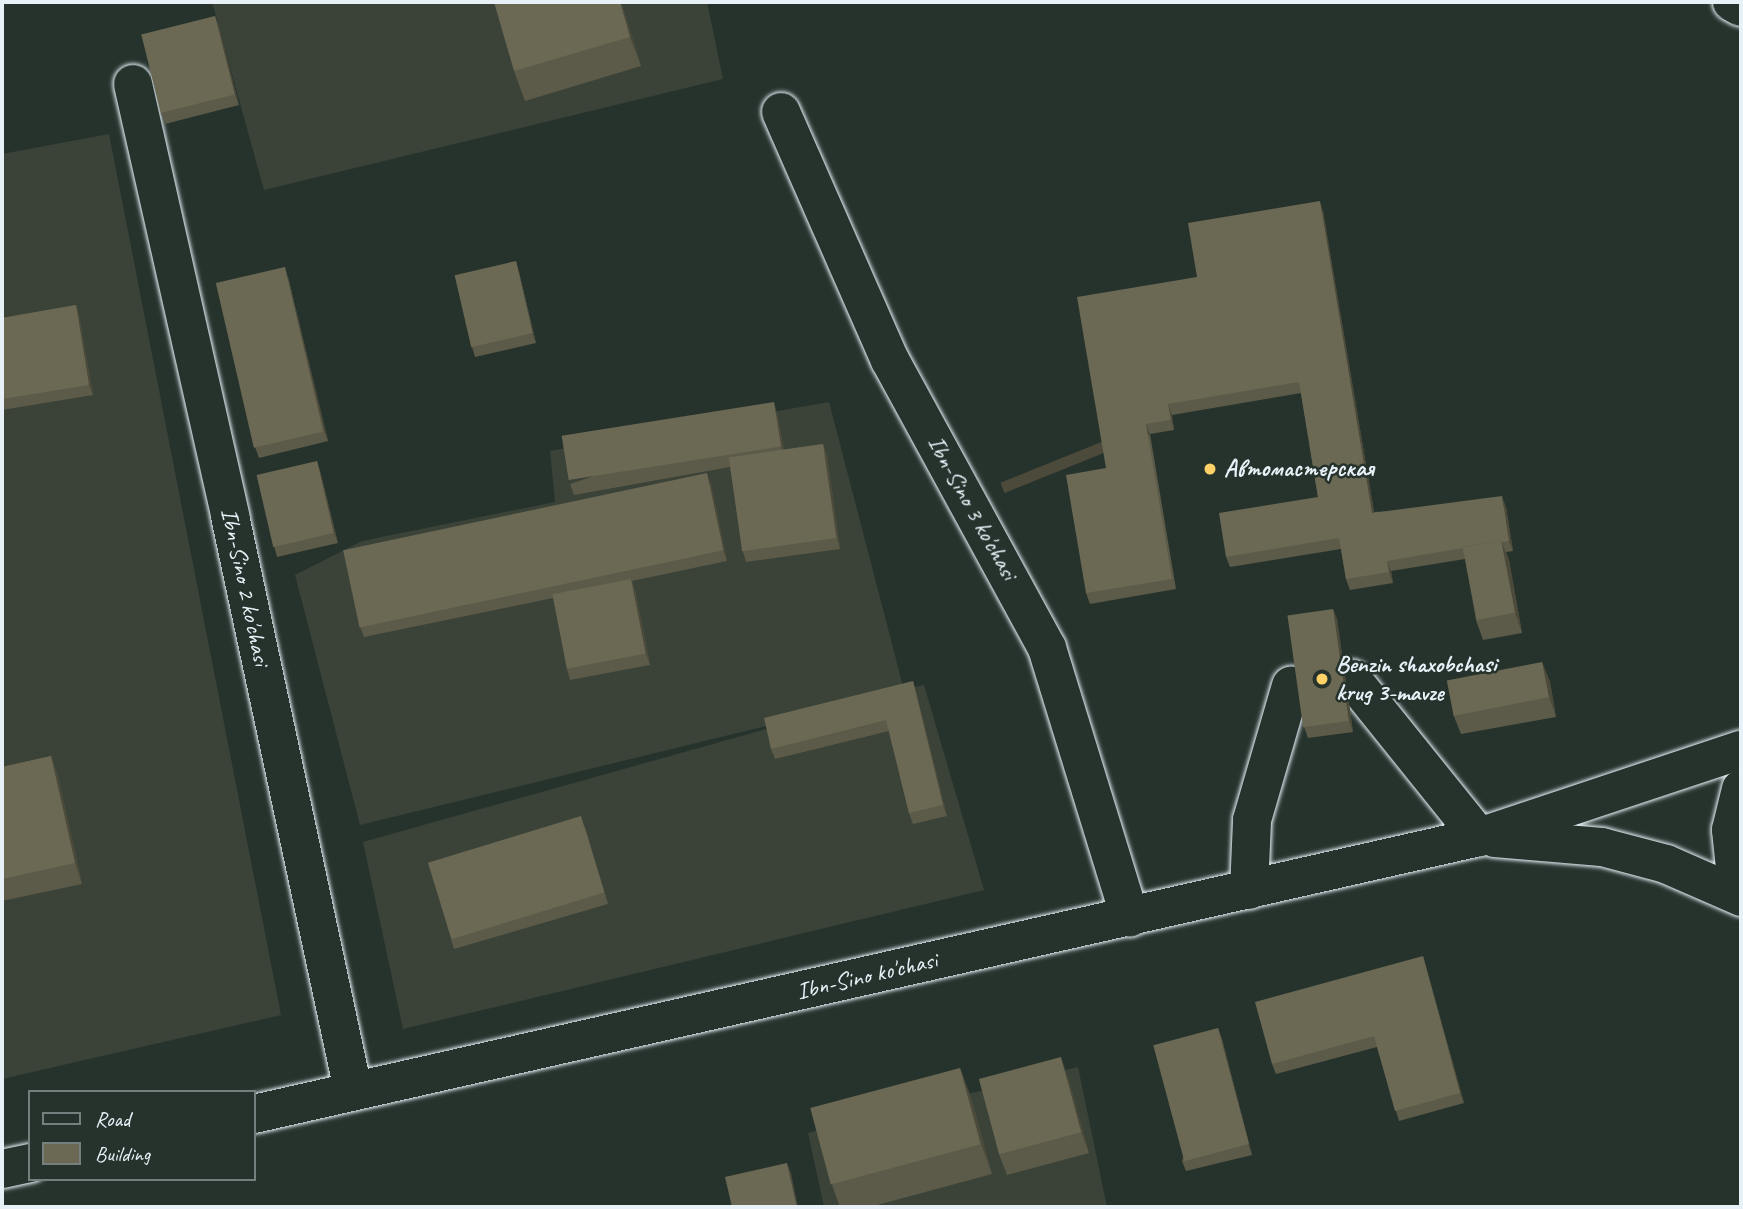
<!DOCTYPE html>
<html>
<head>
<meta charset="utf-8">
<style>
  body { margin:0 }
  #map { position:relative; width:1743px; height:1209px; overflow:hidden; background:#26332d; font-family:Caveat,sans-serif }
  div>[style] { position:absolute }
  .built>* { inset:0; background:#3b4339 }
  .roads { filter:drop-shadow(0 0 2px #e8f1f8) drop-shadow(0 0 2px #e8f1f8) }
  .minor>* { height:38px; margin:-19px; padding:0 19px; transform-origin:19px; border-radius:19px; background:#26332d }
  .secondary>* { height:38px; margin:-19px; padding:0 19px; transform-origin:19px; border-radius:19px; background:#26332d }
  .wall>* { inset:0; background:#5c5a48 }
  .shaded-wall>* { inset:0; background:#4b4a3b; transform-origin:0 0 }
  .building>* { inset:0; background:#6b6954; transform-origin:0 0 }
  .dots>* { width:19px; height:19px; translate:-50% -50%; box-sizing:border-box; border:4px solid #26332d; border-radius:50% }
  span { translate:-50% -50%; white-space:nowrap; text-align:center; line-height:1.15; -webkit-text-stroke:5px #26332d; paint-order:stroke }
  .poi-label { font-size:24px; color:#e8f1f8; font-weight:700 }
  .left { translate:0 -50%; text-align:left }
  .street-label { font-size:24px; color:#e8f1f8 }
  .frame { position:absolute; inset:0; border:4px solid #e8f1f8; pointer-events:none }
  .legend { position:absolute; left:28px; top:1090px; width:228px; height:91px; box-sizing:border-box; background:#26332d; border:2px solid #747f7e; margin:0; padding:9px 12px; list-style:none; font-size:21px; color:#e8f1f8 }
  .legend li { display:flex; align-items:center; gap:14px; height:35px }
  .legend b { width:35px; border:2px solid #747f7e }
</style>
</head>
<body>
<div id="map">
  <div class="built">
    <i style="clip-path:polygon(212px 2px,707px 2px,723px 79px,264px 190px)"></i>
    <i style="clip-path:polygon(109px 134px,281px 1015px,2px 1079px,2px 154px)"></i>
    <i style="clip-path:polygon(829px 402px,904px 690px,924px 685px,984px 890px,403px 1029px,363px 842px,856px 704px,360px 825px,295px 575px,362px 541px,555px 502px,550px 451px)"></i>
    <i style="clip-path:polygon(1078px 1067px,1107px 1207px,824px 1207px,808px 1133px)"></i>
  </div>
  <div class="roads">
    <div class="minor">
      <i style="left:1732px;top:2px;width:10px;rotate:29deg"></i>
      <i style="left:133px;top:84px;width:443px;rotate:77.3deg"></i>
      <i style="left:230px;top:516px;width:587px;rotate:77.91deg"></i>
      <i style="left:781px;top:112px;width:271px;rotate:66.3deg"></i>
      <i style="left:890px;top:360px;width:328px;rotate:61.4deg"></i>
      <i style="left:1047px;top:648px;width:282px;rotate:72.9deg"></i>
      <i style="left:1352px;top:679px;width:203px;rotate:51.2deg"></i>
      <i style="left:1249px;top:890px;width:70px;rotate:-87.5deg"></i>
      <i style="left:1252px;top:820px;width:140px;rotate:-73.8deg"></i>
    </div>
    <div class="secondary">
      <i style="left:1741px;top:789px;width:42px;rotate:103.7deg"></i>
      <i style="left:1731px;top:830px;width:37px;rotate:84deg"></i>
      <i style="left:1735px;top:867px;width:14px;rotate:65deg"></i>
      <i style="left:1495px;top:838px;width:107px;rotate:4.8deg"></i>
      <i style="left:1602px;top:847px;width:66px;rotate:14.9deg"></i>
      <i style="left:1666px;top:864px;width:82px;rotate:23.7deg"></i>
      <i style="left:254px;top:1114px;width:1256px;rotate:-12.74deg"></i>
      <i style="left:1479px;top:837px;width:276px;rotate:-18.4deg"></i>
      <i style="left:2px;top:1169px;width:29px;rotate:-12deg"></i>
    </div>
  </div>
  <div class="wall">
    <i style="clip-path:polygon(621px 2px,641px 66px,525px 101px,514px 71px)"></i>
    <i style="clip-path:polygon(215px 16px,219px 27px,239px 105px,165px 124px,161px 113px)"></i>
    <i style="clip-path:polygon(1323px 211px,1374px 512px,1506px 507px,1513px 551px,1506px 552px,1509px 560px,1522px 633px,1483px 640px,1476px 620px,1465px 559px,1391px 571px,1393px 583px,1350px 590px,1346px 579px,1341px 549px,1230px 567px,1226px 557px,1318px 497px,1301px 393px,1172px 415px,1174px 430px,1150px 434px,1176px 589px,1090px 604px,1086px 593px,1106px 468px,1197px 277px)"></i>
    <i style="clip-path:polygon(516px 261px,519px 272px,536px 343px,475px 357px,472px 347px)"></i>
    <i style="clip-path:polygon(288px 277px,328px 441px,259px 458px,255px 447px)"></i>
    <i style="clip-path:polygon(76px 305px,79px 316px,93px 395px,2px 410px,2px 318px)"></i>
    <i style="clip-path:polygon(777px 413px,784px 450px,823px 444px,827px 455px,840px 549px,746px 562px,743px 552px,730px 467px,574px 495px,570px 484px)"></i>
    <i style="clip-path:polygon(317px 461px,320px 471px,338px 543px,277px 557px,274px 546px)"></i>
    <i style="clip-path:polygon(711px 484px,727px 561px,632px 581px,635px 590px,650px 665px,570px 680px,567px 669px,553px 598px,364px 637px,360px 627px)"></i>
    <i style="clip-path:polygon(1333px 609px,1337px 619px,1353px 732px,1308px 738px,1304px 727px)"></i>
    <i style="clip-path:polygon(1542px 662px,1550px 682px,1556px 717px,1461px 734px,1453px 714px)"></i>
    <i style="clip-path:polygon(913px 681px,916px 692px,947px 816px,913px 824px,909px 813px,889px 731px,775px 759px,771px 749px)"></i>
    <i style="clip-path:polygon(51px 756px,58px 777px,82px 884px,2px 901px,2px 767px)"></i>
    <i style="clip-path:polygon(585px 827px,608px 904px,454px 949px,451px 939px)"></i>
    <i style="clip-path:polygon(1423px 956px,1464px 1103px,1399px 1121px,1377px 1047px,1276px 1074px,1272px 1064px)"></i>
    <i style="clip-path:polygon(1218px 1028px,1222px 1039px,1252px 1155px,1186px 1171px,1182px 1161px)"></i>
    <i style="clip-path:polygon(960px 1068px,971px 1098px,992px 1174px,870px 1207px,840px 1207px,832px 1185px)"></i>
    <i style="clip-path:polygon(1068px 1078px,1089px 1153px,1007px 1175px,999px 1154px)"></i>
  </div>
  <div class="shaded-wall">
    <i style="clip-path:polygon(620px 2px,621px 2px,641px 66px,630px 37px)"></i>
    <i style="clip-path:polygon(215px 16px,219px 27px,239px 105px,235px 95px)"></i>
    <i style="clip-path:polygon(1320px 201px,1323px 211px,1376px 523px,1372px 513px)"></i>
    <i style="clip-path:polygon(516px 261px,519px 272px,536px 343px,532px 333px)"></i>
    <i style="clip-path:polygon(285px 267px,288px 277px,328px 441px,324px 431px)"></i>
    <i style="clip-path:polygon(76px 305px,79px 316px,93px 395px,89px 385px)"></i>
    <i style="clip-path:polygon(774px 402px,777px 413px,785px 457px,781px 446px)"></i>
    <i style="clip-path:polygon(1168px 404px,1172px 415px,1174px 430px,1171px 420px)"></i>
    <i style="left:1146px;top:424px;width:11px;height:157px;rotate:68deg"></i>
    <i style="clip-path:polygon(823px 444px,827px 455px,840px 549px,837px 538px)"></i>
    <i style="clip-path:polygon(317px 461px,320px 471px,338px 543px,334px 533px)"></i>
    <i style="clip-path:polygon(707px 473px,711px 484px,727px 561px,723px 550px)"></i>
    <i style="clip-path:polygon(1502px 496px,1506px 507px,1513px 551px,1509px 541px)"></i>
    <i style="clip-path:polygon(1501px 540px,1509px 560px,1522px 633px,1515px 613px)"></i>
    <i style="clip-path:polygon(1387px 561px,1391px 571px,1393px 583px,1389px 572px)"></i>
    <i style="clip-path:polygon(631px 579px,635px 590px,650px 665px,646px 654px)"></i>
    <i style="clip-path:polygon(1333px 609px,1337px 619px,1353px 732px,1349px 721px)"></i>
    <i style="clip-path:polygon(1542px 662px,1550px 682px,1556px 717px,1549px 697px)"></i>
    <i style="clip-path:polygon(913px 681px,916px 692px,947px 816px,943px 805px)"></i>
    <i style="clip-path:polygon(51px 756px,58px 777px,82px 884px,75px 863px)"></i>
    <i style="clip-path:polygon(1423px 956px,1426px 967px,1464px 1103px,1460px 1093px)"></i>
    <i style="clip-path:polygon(1218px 1028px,1222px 1039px,1252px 1155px,1248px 1144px)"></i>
    <i style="clip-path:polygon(1061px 1057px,1068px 1078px,1089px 1153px,1081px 1132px)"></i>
    <i style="clip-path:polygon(960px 1068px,971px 1098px,992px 1174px,981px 1144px)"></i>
    <i style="clip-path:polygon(787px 1163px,791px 1173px,798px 1207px,797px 1207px)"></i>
  </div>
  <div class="building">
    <i style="clip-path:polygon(494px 2px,620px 2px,630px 37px,514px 71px)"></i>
    <i style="left:215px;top:16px;width:81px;height:76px;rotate:76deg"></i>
    <i style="clip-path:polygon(1320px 201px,1372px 513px,1502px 496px,1509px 541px,1502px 542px,1501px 540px,1463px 547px,1463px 548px,1387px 561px,1389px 572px,1346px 579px,1339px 538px,1226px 557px,1219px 513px,1318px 497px,1299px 382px,1168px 404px,1171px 420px,1146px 424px,1172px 579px,1086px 593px,1066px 475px,1106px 468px,1077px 297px,1197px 277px,1188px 223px)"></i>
    <i style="left:516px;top:261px;width:74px;height:63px;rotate:77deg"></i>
    <i style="left:285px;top:267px;width:169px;height:71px;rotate:77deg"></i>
    <i style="clip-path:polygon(76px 305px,89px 385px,2px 399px,2px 318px)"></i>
    <i style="left:774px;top:402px;width:45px;height:215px;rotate:81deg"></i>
    <i style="left:823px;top:444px;width:95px;height:95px;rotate:82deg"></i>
    <i style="left:317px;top:461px;width:74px;height:62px;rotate:77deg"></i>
    <i style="left:707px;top:473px;width:79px;height:372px;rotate:78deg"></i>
    <i style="left:1501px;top:540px;width:74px;height:39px;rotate:79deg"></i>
    <i style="left:631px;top:579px;width:76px;height:80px;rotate:79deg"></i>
    <i style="left:1333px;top:609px;width:113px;height:46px;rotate:82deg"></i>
    <i style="left:1542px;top:662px;width:36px;height:97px;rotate:79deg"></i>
    <i style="clip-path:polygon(913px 681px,943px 805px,909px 813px,886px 720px,771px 749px,764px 718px)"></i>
    <i style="clip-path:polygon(51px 756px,75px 863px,2px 879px,2px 767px)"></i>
    <i style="left:581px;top:816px;width:80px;height:160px;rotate:73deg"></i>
    <i style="clip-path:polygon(1423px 956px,1460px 1093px,1395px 1111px,1374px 1036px,1272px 1064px,1255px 1002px)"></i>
    <i style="left:1218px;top:1028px;width:120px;height:67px;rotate:75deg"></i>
    <i style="left:1061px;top:1057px;width:78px;height:85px;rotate:75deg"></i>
    <i style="left:960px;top:1068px;width:79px;height:155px;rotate:75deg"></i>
    <i style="clip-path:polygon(787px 1163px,797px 1207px,732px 1207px,725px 1177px)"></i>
  </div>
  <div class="dots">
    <i style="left:1210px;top:469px;background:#ffd166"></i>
    <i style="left:1322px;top:679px;background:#ffd166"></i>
  </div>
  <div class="poi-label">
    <span class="left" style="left:1224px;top:469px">Автомастерская</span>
    <span class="left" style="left:1336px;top:679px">Benzin shaxobchasi<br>krug 3-mavze</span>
  </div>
  <div class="street-label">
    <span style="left:972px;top:508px;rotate:61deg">Ibn-Sino 3 ko'chasi</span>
    <span style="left:245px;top:587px;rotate:78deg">Ibn-Sino 2 ko'chasi</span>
    <span style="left:867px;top:976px;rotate:-13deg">Ibn-Sino ko'chasi</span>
  </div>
  <div class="frame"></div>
  <ul class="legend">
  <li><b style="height:9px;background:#26332d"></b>Road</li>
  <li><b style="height:19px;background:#6b6954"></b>Building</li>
  </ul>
</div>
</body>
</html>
